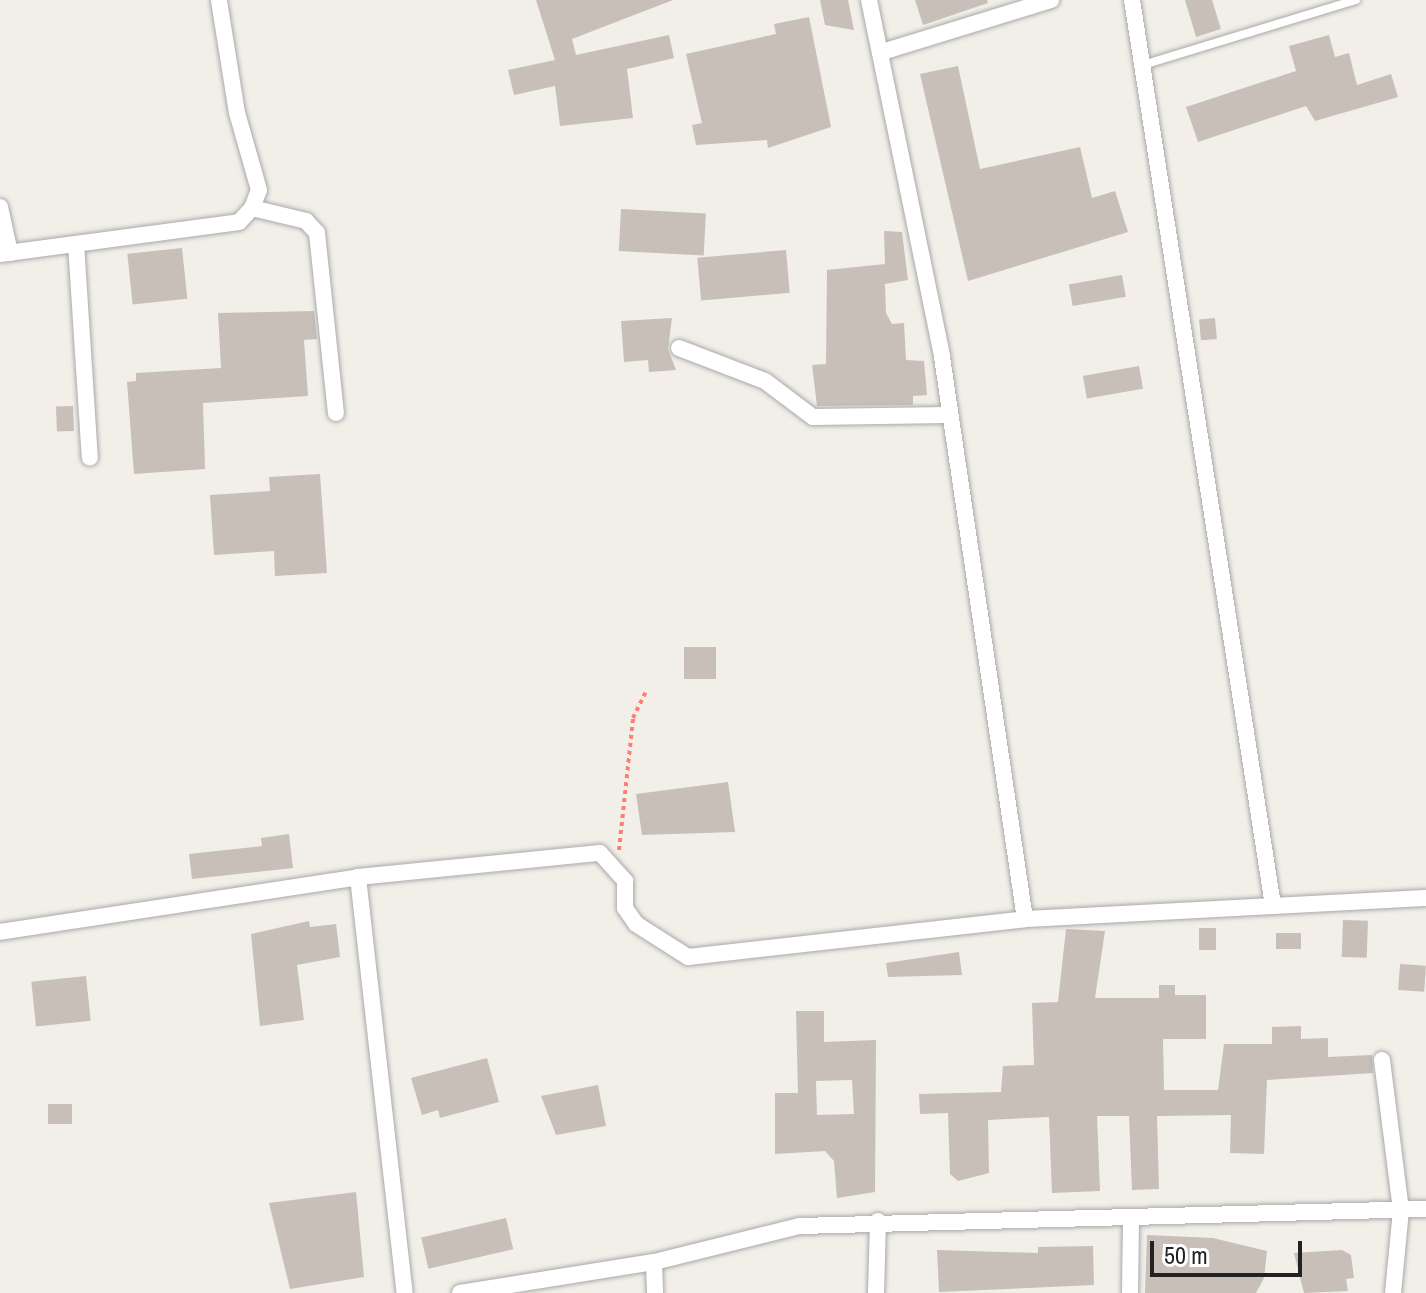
<!DOCTYPE html>
<html>
<head>
<meta charset="utf-8">
<style>
  body { margin:0 }
  #map { position:relative; width:1426px; height:1293px; overflow:hidden; background:#f2efe9; font-family:"Archivo Narrow",sans-serif }
  div>[style] { position:absolute }
  .building>* { inset:0; background:#c7bfb8; transform-origin:0 0 }
  .path>* { height:4px; margin-top:-2px; transform-origin:0; background:repeating-linear-gradient(90deg,#fa8072 0 4px,transparent 0 8px) }
  .roads { filter:drop-shadow(0 0 2px #a9a9a9) drop-shadow(0 0 2px #a9a9a9) }
  .service>* { height:8px; margin:-4px; padding:0 4px; transform-origin:4px; border-radius:4px; background:#fff }
  .minor>* { height:16px; margin:-8px; padding:0 8px; transform-origin:8px; border-radius:8px; background:#fff }
  span { translate:-50% -50%; white-space:nowrap; text-align:center; line-height:1.15; -webkit-text-stroke:8px #fff; paint-order:stroke }
  .scale { position:absolute; left:1150px; top:1241px; width:152px; height:36px; box-sizing:border-box; border:4px solid #222; border-top:0; padding-left:10px; font-size:24px; line-height:28px; white-space:nowrap; color:#222; -webkit-text-stroke:6px #fff; paint-order:stroke }
</style>
</head>
<body>
<div id="map">
  <div class="building">
    <i style="clip-path:polygon(536px 0,673px 0,572px 39px,576px 55px,669px 35px,674px 58px,627px 69px,633px 118px,560px 126px,555px 86px,514px 95px,508px 70px,555px 60px)"></i>
    <i style="clip-path:polygon(820px 0,848px 0,854px 30px,825px 25px)"></i>
    <i style="clip-path:polygon(915px 0,987px 0,988px 3px,923px 25px)"></i>
    <i style="clip-path:polygon(1185px 0,1212px 0,1221px 29px,1196px 37px)"></i>
    <i style="clip-path:polygon(809px 17px,831px 127px,768px 148px,767px 140px,696px 145px,692px 125px,702px 123px,686px 54px,776px 34px,774px 24px)"></i>
    <i style="clip-path:polygon(1329px 35px,1335px 57px,1349px 53px,1357px 85px,1391px 74px,1398px 97px,1315px 121px,1306px 106px,1198px 142px,1186px 107px,1296px 71px,1289px 46px)"></i>
    <i style="clip-path:polygon(958px 66px,980px 169px,1080px 147px,1092px 198px,1115px 191px,1128px 232px,968px 281px,920px 74px)"></i>
    <i style="left:621px;top:209px;width:85px;height:42px;rotate:3deg"></i>
    <i style="clip-path:polygon(884px 231px,902px 232px,908px 280px,885px 284px,886px 313px,892px 324px,904px 323px,906px 360px,924px 361px,927px 395px,913px 396px,913px 405px,817px 406px,812px 365px,826px 364px,827px 270px,885px 264px)"></i>
    <i style="left:182px;top:248px;width:51px;height:55px;rotate:84deg"></i>
    <i style="left:786px;top:250px;width:43px;height:89px;rotate:85deg"></i>
    <i style="left:1122px;top:275px;width:22px;height:54px;rotate:80deg"></i>
    <i style="clip-path:polygon(314px 311px,317px 339px,304px 340px,308px 396px,203px 403px,205px 469px,134px 474px,127px 382px,136px 381px,136px 373px,221px 368px,218px 313px)"></i>
    <i style="clip-path:polygon(672px 318px,668px 349px,676px 370px,649px 372px,648px 360px,624px 362px,621px 321px)"></i>
    <i style="left:1215px;top:318px;width:21px;height:16px;rotate:85deg"></i>
    <i style="left:1139px;top:366px;width:23px;height:57px;rotate:80deg"></i>
    <i style="left:73px;top:406px;width:25px;height:17px;rotate:88deg"></i>
    <i style="clip-path:polygon(320px 474px,327px 573px,275px 576px,274px 551px,214px 555px,210px 495px,270px 491px,269px 477px)"></i>
    <i style="left:684px;top:647px;width:32px;height:32px"></i>
    <i style="clip-path:polygon(728px 782px,735px 832px,642px 835px,636px 794px)"></i>
    <i style="clip-path:polygon(289px 834px,293px 868px,192px 879px,189px 854px,262px 846px,261px 838px)"></i>
    <i style="left:1343px;top:920px;width:25px;height:37px;rotate:2deg"></i>
    <i style="clip-path:polygon(309px 921px,310px 927px,336px 924px,340px 957px,297px 965px,304px 1020px,260px 1026px,251px 934px)"></i>
    <i style="left:1199px;top:928px;width:17px;height:22px"></i>
    <i style="clip-path:polygon(1066px 929px,1105px 931px,1095px 998px,1159px 998px,1159px 985px,1175px 985px,1175px 995px,1206px 995px,1206px 1039px,1163px 1039px,1164px 1090px,1218px 1090px,1224px 1044px,1272px 1044px,1272px 1027px,1301px 1026px,1301px 1039px,1328px 1038px,1328px 1057px,1372px 1055px,1373px 1073px,1267px 1080px,1264px 1154px,1230px 1153px,1231px 1115px,1157px 1116px,1159px 1189px,1132px 1190px,1129px 1116px,1097px 1116px,1100px 1191px,1052px 1193px,1049px 1117px,988px 1120px,989px 1173px,958px 1181px,950px 1174px,948px 1113px,920px 1114px,919px 1094px,1001px 1092px,1003px 1066px,1034px 1065px,1032px 1003px,1058px 1002px)"></i>
    <i style="left:1301px;top:933px;width:16px;height:25px;rotate:90deg"></i>
    <i style="clip-path:polygon(959px 952px,962px 975px,888px 977px,886px 963px)"></i>
    <i style="left:1400px;top:964px;width:26px;height:26px;rotate:4deg"></i>
    <i style="left:86px;top:976px;width:45px;height:55px;rotate:84deg"></i>
    <i style="clip-path:polygon(evenodd,796px 1011px,824px 1011px,824px 1042px,876px 1040px,875px 1192px,837px 1198px,834px 1161px,825px 1151px,775px 1154px,775px 1093px,798px 1093px,796px 1011px,852px 1080px,854px 1114px,817px 1115px,816px 1081px,852px 1080px)"></i>
    <i style="clip-path:polygon(487px 1058px,499px 1102px,440px 1118px,438px 1110px,422px 1115px,411px 1078px)"></i>
    <i style="clip-path:polygon(598px 1085px,606px 1126px,556px 1135px,541px 1096px)"></i>
    <i style="left:48px;top:1104px;width:24px;height:20px"></i>
    <i style="clip-path:polygon(356px 1192px,364px 1277px,290px 1289px,269px 1203px)"></i>
    <i style="left:506px;top:1218px;width:32px;height:87px;rotate:77deg"></i>
    <i style="clip-path:polygon(1147px 1235px,1213px 1238px,1267px 1251px,1264px 1278px,1256px 1293px,1145px 1293px)"></i>
    <i style="clip-path:polygon(1093px 1246px,1094px 1285px,939px 1292px,937px 1250px,1038px 1253px,1038px 1247px)"></i>
    <i style="clip-path:polygon(1342px 1250px,1351px 1255px,1354px 1278px,1346px 1279px,1348px 1291px,1304px 1293px,1294px 1253px)"></i>
  </div>
  <div class="path">
    <i style="left:619px;top:850px;width:133px;rotate:-83.9deg"></i>
    <i style="left:633px;top:718px;width:30px;rotate:-64deg"></i>
  </div>
  <div class="roads">
    <div class="service">
      <i style="left:1143px;top:65px;width:223px;rotate:-17deg"></i>
    </div>
    <div class="minor">
      <i style="left:869px;top:0;width:364px;rotate:78.4deg"></i>
      <i style="left:942px;top:357px;width:568px;rotate:81.6deg"></i>
      <i style="left:1132px;top:0;width:917px;rotate:81.15deg"></i>
      <i style="left:882px;top:52px;width:177px;rotate:-17.1deg"></i>
      <i style="left:0;top:207px;width:47px;rotate:77.7deg"></i>
      <i style="left:252px;top:208px;width:56px;rotate:13.5deg"></i>
      <i style="left:306px;top:221px;width:16px;rotate:47deg"></i>
      <i style="left:317px;top:233px;width:181px;rotate:84deg"></i>
      <i style="left:76px;top:244px;width:214px;rotate:86.3deg"></i>
      <i style="left:0;top:254px;width:241px;rotate:-7.6deg"></i>
      <i style="left:239px;top:222px;width:19px;rotate:-47deg"></i>
      <i style="left:252px;top:208px;width:19px;rotate:-69deg"></i>
      <i style="left:259px;top:190px;width:80px;rotate:-105.9deg"></i>
      <i style="left:237px;top:113px;width:114px;rotate:-99.1deg"></i>
      <i style="left:679px;top:348px;width:92px;rotate:21deg"></i>
      <i style="left:765px;top:381px;width:60px;rotate:36.9deg"></i>
      <i style="left:813px;top:417px;width:135px;rotate:-0.8deg"></i>
      <i style="left:358px;top:877px;width:243px;rotate:-5.7deg"></i>
      <i style="left:600px;top:853px;width:38px;rotate:48deg"></i>
      <i style="left:625px;top:881px;width:27px;rotate:90deg"></i>
      <i style="left:625px;top:908px;width:19px;rotate:55deg"></i>
      <i style="left:636px;top:924px;width:62px;rotate:32.4deg"></i>
      <i style="left:688px;top:957px;width:339px;rotate:-6.4deg"></i>
      <i style="left:1025px;top:919px;width:402px;rotate:-3deg"></i>
      <i style="left:0;top:932px;width:362px;rotate:-8.7deg"></i>
      <i style="left:358px;top:877px;width:419px;rotate:83.6deg"></i>
      <i style="left:1382px;top:1060px;width:151px;rotate:82.8deg"></i>
      <i style="left:1401px;top:1210px;width:83px;rotate:95.5deg"></i>
      <i style="left:654px;top:1262px;width:31px;rotate:88deg"></i>
      <i style="left:460px;top:1293px;width:196px;rotate:-9.1deg"></i>
      <i style="left:654px;top:1262px;width:150px;rotate:-13.9deg"></i>
      <i style="left:800px;top:1226px;width:626px;rotate:-1.56deg"></i>
      <i style="left:876px;top:1293px;width:72px;rotate:-88.4deg"></i>
      <i style="left:1130px;top:1293px;width:76px;rotate:-89.2deg"></i>
    </div>
  </div>
  <div class="scale">50 m</div>
</div>
</body>
</html>
